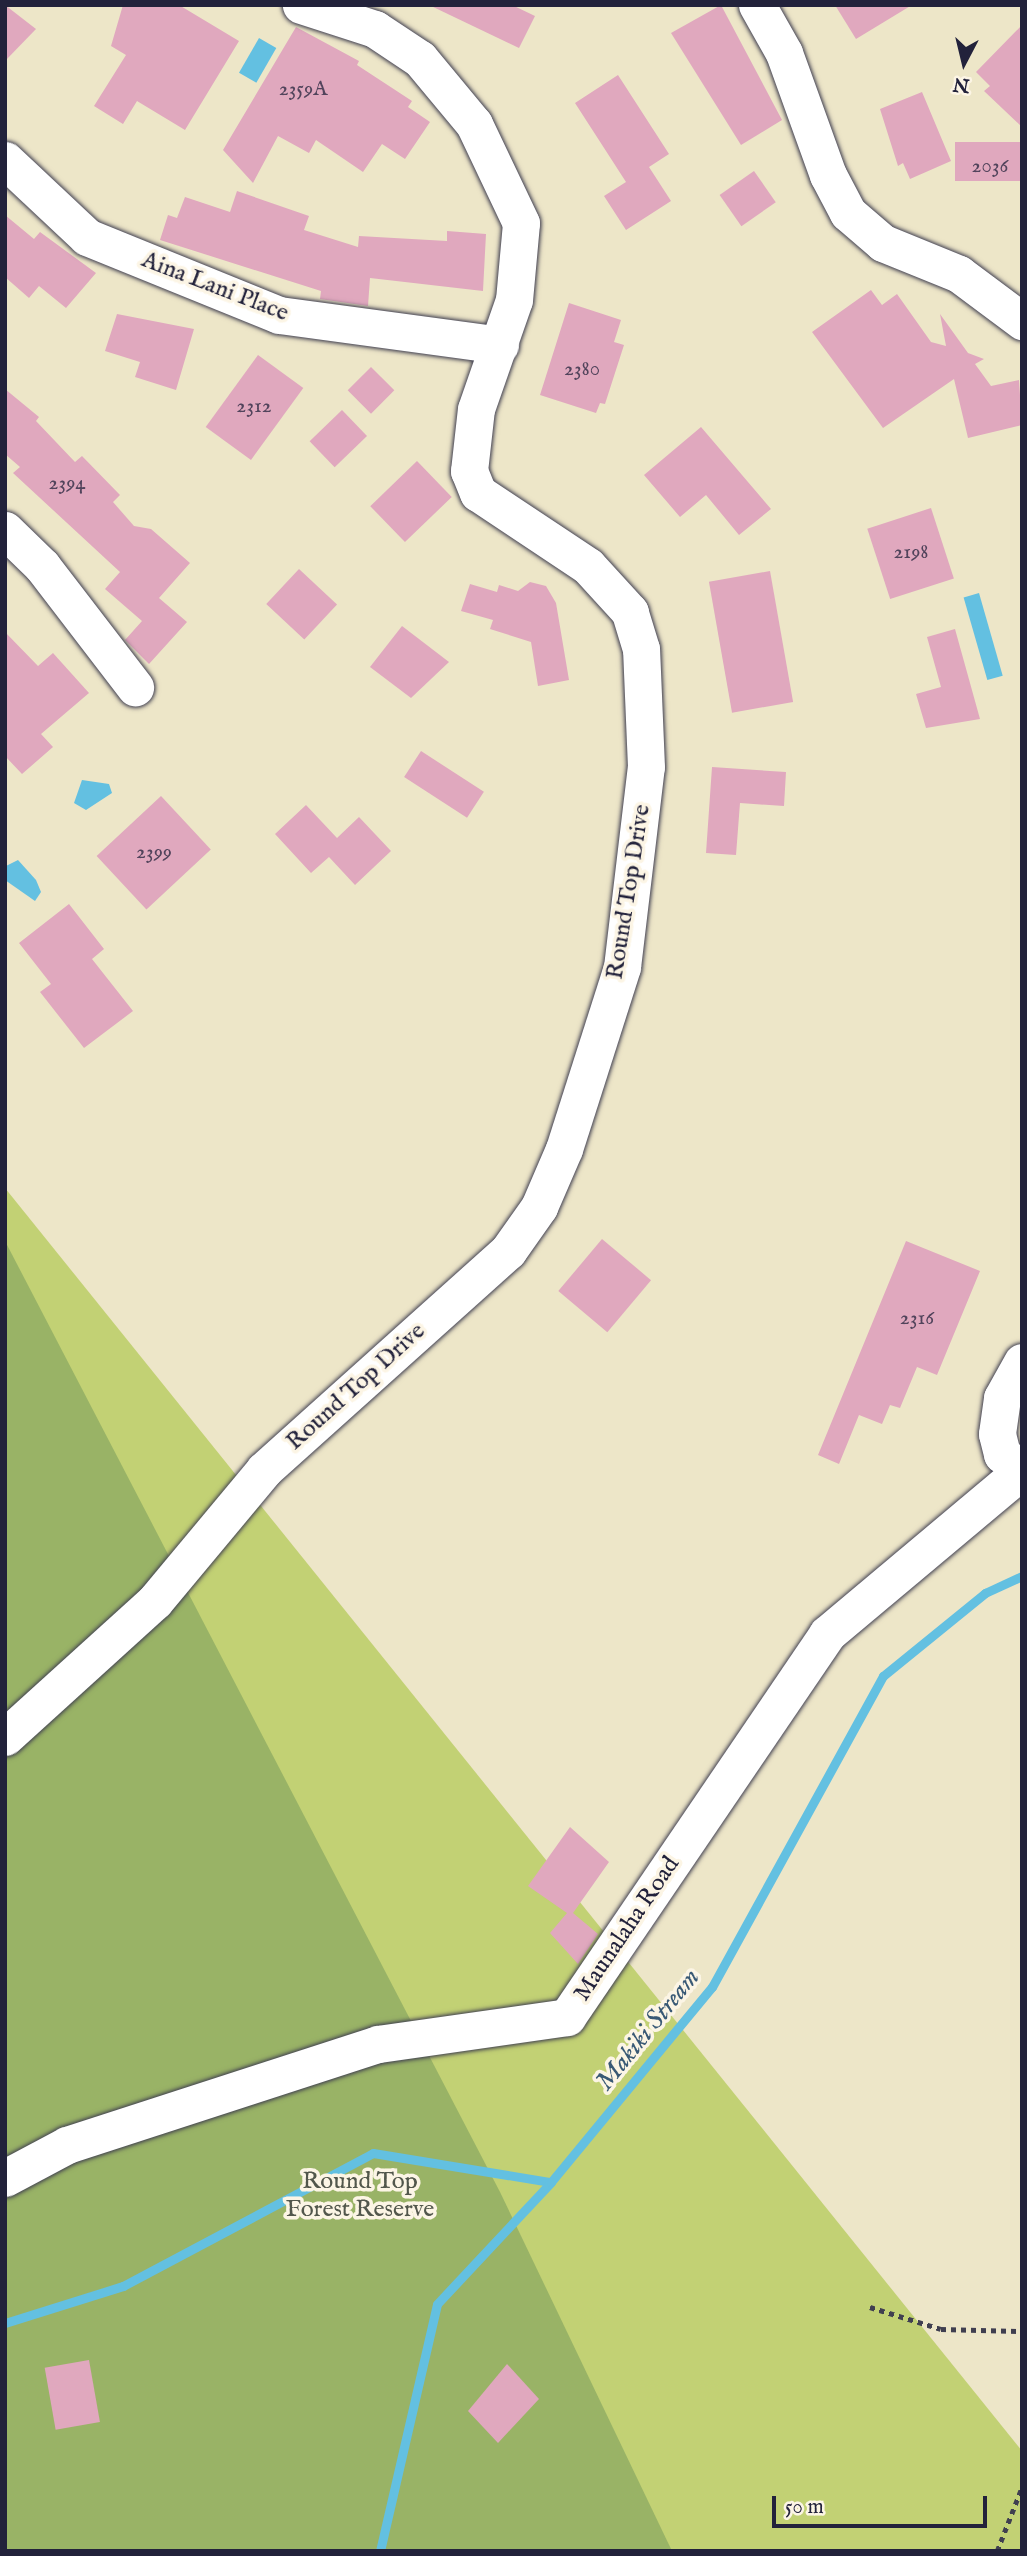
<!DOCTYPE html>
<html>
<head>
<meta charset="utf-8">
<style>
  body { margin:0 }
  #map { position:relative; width:1027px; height:2556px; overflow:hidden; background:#ede6c8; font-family:"IM FELL English",serif }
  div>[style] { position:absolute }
  .green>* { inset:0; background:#c2d174 }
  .forest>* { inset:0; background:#99b366 }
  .water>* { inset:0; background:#63c0e1; transform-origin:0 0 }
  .stream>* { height:9px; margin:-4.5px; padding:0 4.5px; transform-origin:4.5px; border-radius:4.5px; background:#63c0e1 }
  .building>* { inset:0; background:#e0a8be; transform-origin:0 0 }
  .path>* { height:4.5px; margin-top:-2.25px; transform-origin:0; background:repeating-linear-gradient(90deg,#403f50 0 5px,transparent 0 10px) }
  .roads { filter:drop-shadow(0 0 2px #403f50) drop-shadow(0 0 2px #403f50) }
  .minor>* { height:37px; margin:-18.5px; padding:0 18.5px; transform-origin:18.5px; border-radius:18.5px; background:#fff }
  span { translate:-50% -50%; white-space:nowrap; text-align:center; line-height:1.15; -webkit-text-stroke:7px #fcf5e5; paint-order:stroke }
  .number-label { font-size:21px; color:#52445c }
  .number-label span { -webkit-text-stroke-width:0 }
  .street-label { font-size:24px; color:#22223b }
  .park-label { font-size:24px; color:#52574c }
  .water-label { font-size:26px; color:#395975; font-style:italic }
  .frame { position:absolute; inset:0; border:7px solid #22223b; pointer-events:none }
  .north { position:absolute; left:929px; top:28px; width:70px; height:70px; -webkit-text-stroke:5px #fcf5e5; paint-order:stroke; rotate:187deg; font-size:19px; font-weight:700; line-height:28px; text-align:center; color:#22223b }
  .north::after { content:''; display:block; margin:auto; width:24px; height:32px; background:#22223b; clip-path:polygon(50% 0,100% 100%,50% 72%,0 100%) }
  .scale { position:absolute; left:772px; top:2496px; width:215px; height:32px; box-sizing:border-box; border:4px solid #22223b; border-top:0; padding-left:9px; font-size:21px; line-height:24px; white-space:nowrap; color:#22223b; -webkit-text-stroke:5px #fcf5e5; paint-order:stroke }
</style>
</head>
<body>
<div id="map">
  <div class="green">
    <i style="clip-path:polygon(5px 1188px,1022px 2451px,1022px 2551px,5px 2551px)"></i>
  </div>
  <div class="forest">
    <i style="clip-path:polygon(5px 1241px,500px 2192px,672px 2551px,5px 2551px)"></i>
  </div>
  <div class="water">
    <i style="left:259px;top:38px;width:20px;height:40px;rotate:30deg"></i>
    <i style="left:979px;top:593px;width:86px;height:16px;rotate:74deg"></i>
    <i style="clip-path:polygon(82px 780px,109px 784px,112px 793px,86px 810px,74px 803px)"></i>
    <i style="clip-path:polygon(18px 860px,36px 880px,41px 892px,35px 901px,5px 880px,6px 866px)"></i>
  </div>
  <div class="stream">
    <i style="left:5px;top:2323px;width:124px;rotate:-17.4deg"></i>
    <i style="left:123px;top:2286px;width:283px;rotate:-28deg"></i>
    <i style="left:373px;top:2153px;width:180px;rotate:9.3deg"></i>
    <i style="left:380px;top:2551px;width:253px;rotate:-77deg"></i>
    <i style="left:437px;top:2304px;width:167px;rotate:-46.9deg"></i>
    <i style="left:551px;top:2182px;width:253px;rotate:-50.5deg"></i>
    <i style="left:712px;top:1987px;width:355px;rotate:-61.2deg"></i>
    <i style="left:883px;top:1676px;width:132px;rotate:-39.1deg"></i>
    <i style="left:985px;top:1593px;width:41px;rotate:-24.7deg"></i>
  </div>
  <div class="building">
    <i style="clip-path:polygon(5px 5px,36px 29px,5px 61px)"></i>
    <i style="clip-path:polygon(123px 5px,179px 5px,239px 41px,185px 130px,137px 101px,123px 124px,94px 106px,126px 55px,111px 46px)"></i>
    <i style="clip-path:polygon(429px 5px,512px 5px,535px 16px,519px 48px)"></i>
    <i style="clip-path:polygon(721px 5px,782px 120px,741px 145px,671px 33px)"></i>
    <i style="clip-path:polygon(835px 5px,912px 5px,856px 39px)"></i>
    <i style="clip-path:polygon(1022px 25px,1022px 127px,984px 91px,990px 86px,976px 72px)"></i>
    <i style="clip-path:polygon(296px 27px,359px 61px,357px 65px,412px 101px,408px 107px,430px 122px,405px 159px,382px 144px,363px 172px,316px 140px,309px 153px,278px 136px,253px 183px,223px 150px)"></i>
    <i style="clip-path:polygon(618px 75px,669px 154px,649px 167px,671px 201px,626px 230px,604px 196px,626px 182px,575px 103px)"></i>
    <i style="clip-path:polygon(922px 92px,951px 161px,910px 179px,903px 163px,898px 166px,880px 109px)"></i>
    <i style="left:1022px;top:142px;width:39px;height:67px;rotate:90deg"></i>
    <i style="left:754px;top:171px;width:38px;height:42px;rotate:55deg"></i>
    <i style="clip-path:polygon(237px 191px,309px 216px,304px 230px,358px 247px,359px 236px,447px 241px,447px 231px,486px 234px,483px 291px,370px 278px,368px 306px,320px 299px,321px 291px,160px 240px,168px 215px,177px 218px,185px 197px,230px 212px)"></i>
    <i style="clip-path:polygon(5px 215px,34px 239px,40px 232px,96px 273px,66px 308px,39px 286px,29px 298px,5px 277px)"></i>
    <i style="clip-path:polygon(871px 290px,882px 305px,897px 294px,931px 342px,946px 346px,940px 314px,968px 353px,984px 359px,975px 364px,991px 386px,1019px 380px,1022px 425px,968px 438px,954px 379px,883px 428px,812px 332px)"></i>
    <i style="clip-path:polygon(569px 303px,621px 320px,614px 342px,624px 345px,605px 404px,600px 403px,596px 413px,540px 395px)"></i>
    <i style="clip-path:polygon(117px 314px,194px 329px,176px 390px,135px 377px,140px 362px,105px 351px)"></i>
    <i style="left:258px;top:355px;width:56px;height:89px;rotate:36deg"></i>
    <i style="left:371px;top:367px;width:33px;height:33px;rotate:45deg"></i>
    <i style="clip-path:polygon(5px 389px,39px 417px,36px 421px,75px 462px,82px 456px,120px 495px,113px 502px,134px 526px,151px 529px,190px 563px,159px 598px,187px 622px,149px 664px,125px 640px,142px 621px,105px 589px,120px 572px,13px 473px,20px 467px,5px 454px)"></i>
    <i style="left:342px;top:410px;width:36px;height:45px;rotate:46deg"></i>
    <i style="clip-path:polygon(701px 427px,771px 509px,739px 535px,706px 495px,680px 517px,644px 475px)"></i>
    <i style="left:417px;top:461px;width:50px;height:65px;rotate:46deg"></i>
    <i style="left:931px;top:508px;width:74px;height:67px;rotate:72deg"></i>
    <i style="left:299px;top:569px;width:52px;height:48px;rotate:43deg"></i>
    <i style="left:770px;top:571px;width:133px;height:62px;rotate:80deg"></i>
    <i style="clip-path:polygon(530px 582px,546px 586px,556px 603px,569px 680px,538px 686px,531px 642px,490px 629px,493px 620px,461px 611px,470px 584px,497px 592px,499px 585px,518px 591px)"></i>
    <i style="clip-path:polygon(402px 626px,449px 662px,411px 698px,370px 667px)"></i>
    <i style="clip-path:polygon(955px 629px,980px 719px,926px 728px,916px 694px,941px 687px,927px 637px)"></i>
    <i style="clip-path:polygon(5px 632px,38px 666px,53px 653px,89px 693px,41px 734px,53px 747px,22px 774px,5px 756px)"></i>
    <i style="left:421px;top:751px;width:75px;height:31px;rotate:33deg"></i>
    <i style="clip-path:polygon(712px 767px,786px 772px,784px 806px,740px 803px,736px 855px,706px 853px)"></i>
    <i style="left:161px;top:796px;width:73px;height:88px;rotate:47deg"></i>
    <i style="clip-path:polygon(306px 805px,337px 838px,359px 817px,391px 851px,355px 885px,329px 857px,311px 873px,275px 834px)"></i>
    <i style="clip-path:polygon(69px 904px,104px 949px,92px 959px,133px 1011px,84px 1048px,40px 992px,51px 984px,19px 943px)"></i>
    <i style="left:602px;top:1239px;width:64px;height:68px;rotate:40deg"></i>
    <i style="clip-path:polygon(906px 1241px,980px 1271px,937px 1375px,917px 1367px,900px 1408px,890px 1405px,882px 1424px,859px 1415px,839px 1464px,818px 1455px)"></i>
    <i style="clip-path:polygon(570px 1827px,609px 1862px,573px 1913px,598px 1934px,578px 1964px,550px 1933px,567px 1913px,528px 1886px)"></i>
    <i style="left:89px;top:2360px;width:63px;height:45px;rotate:80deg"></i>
    <i style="clip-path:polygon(507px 2364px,539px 2399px,498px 2443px,468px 2411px)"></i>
  </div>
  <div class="path">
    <i style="left:870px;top:2307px;width:74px;rotate:17.2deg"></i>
    <i style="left:941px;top:2329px;width:81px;rotate:1.4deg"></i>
    <i style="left:997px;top:2551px;width:69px;rotate:-68.7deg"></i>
  </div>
  <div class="roads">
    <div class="minor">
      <i style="left:757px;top:5px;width:55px;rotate:60.6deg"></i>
      <i style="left:784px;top:53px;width:130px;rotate:70.2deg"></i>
      <i style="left:828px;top:175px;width:43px;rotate:62.2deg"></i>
      <i style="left:848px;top:213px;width:46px;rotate:40.6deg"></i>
      <i style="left:883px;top:243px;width:82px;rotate:22.2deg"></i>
      <i style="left:959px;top:274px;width:79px;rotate:36.7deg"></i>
      <i style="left:5px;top:160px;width:112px;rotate:43.2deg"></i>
      <i style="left:87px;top:237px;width:207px;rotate:22.1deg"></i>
      <i style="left:279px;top:315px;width:223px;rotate:7.7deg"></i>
      <i style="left:5px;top:530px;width:52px;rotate:44.2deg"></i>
      <i style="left:42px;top:566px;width:153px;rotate:52.5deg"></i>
      <i style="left:1022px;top:1362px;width:41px;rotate:119.1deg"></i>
      <i style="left:1002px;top:1398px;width:36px;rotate:98deg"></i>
      <i style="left:997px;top:1434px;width:21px;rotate:76deg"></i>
      <i style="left:1002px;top:1454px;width:26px;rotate:40deg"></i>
      <i style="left:5px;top:1737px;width:202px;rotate:-42.2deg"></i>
      <i style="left:155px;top:1601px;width:170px;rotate:-50.2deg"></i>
      <i style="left:264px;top:1470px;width:328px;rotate:-41.9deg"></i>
      <i style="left:508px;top:1251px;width:54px;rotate:-54.8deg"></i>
      <i style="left:539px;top:1207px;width:63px;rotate:-66.7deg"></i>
      <i style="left:564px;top:1149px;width:191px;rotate:-72.3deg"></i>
      <i style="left:622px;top:967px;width:201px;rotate:-83.2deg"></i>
      <i style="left:646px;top:767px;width:118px;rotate:-92.4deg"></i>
      <i style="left:641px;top:649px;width:39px;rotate:-107deg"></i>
      <i style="left:630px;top:612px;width:62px;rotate:-132.4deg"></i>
      <i style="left:588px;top:566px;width:132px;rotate:-146.4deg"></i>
      <i style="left:478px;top:493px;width:24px;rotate:-112deg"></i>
      <i style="left:469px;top:471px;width:62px;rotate:-83.6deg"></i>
      <i style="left:476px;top:409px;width:115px;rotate:-70.8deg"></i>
      <i style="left:514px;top:300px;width:77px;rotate:-84.8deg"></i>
      <i style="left:521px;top:223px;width:110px;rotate:-115.4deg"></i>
      <i style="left:474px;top:124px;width:85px;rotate:-129.7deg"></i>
      <i style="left:420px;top:59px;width:54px;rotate:-146.3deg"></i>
      <i style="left:375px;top:29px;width:78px;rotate:-162deg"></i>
      <i style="left:5px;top:2178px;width:70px;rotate:-28deg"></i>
      <i style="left:67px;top:2145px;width:327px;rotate:-18deg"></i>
      <i style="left:378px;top:2044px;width:191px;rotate:-8.1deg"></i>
      <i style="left:567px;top:2017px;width:463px;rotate:-55.8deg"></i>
      <i style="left:827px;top:1634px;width:253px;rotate:-40deg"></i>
    </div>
  </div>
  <div class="number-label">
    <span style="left:303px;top:90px">2359A</span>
    <span style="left:990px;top:167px">2036</span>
    <span style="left:582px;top:370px">2380</span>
    <span style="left:254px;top:407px">2312</span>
    <span style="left:67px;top:484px">2394</span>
    <span style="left:911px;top:553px">2198</span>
    <span style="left:154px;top:853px">2399</span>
    <span style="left:917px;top:1319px">2316</span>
  </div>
  <div class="street-label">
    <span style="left:215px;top:287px;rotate:21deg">Aina Lani Place</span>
    <span style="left:629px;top:892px;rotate:-81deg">Round Top Drive</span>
    <span style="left:356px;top:1387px;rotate:-42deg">Round Top Drive</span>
    <span style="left:627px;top:1929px;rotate:-56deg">Maunalaha Road</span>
  </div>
  <div class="park-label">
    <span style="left:360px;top:2196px">Round Top<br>Forest Reserve</span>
  </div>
  <div class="water-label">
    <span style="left:648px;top:2030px;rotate:-51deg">Makiki Stream</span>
  </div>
  <div class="frame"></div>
  <div class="north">N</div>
  <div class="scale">50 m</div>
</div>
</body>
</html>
